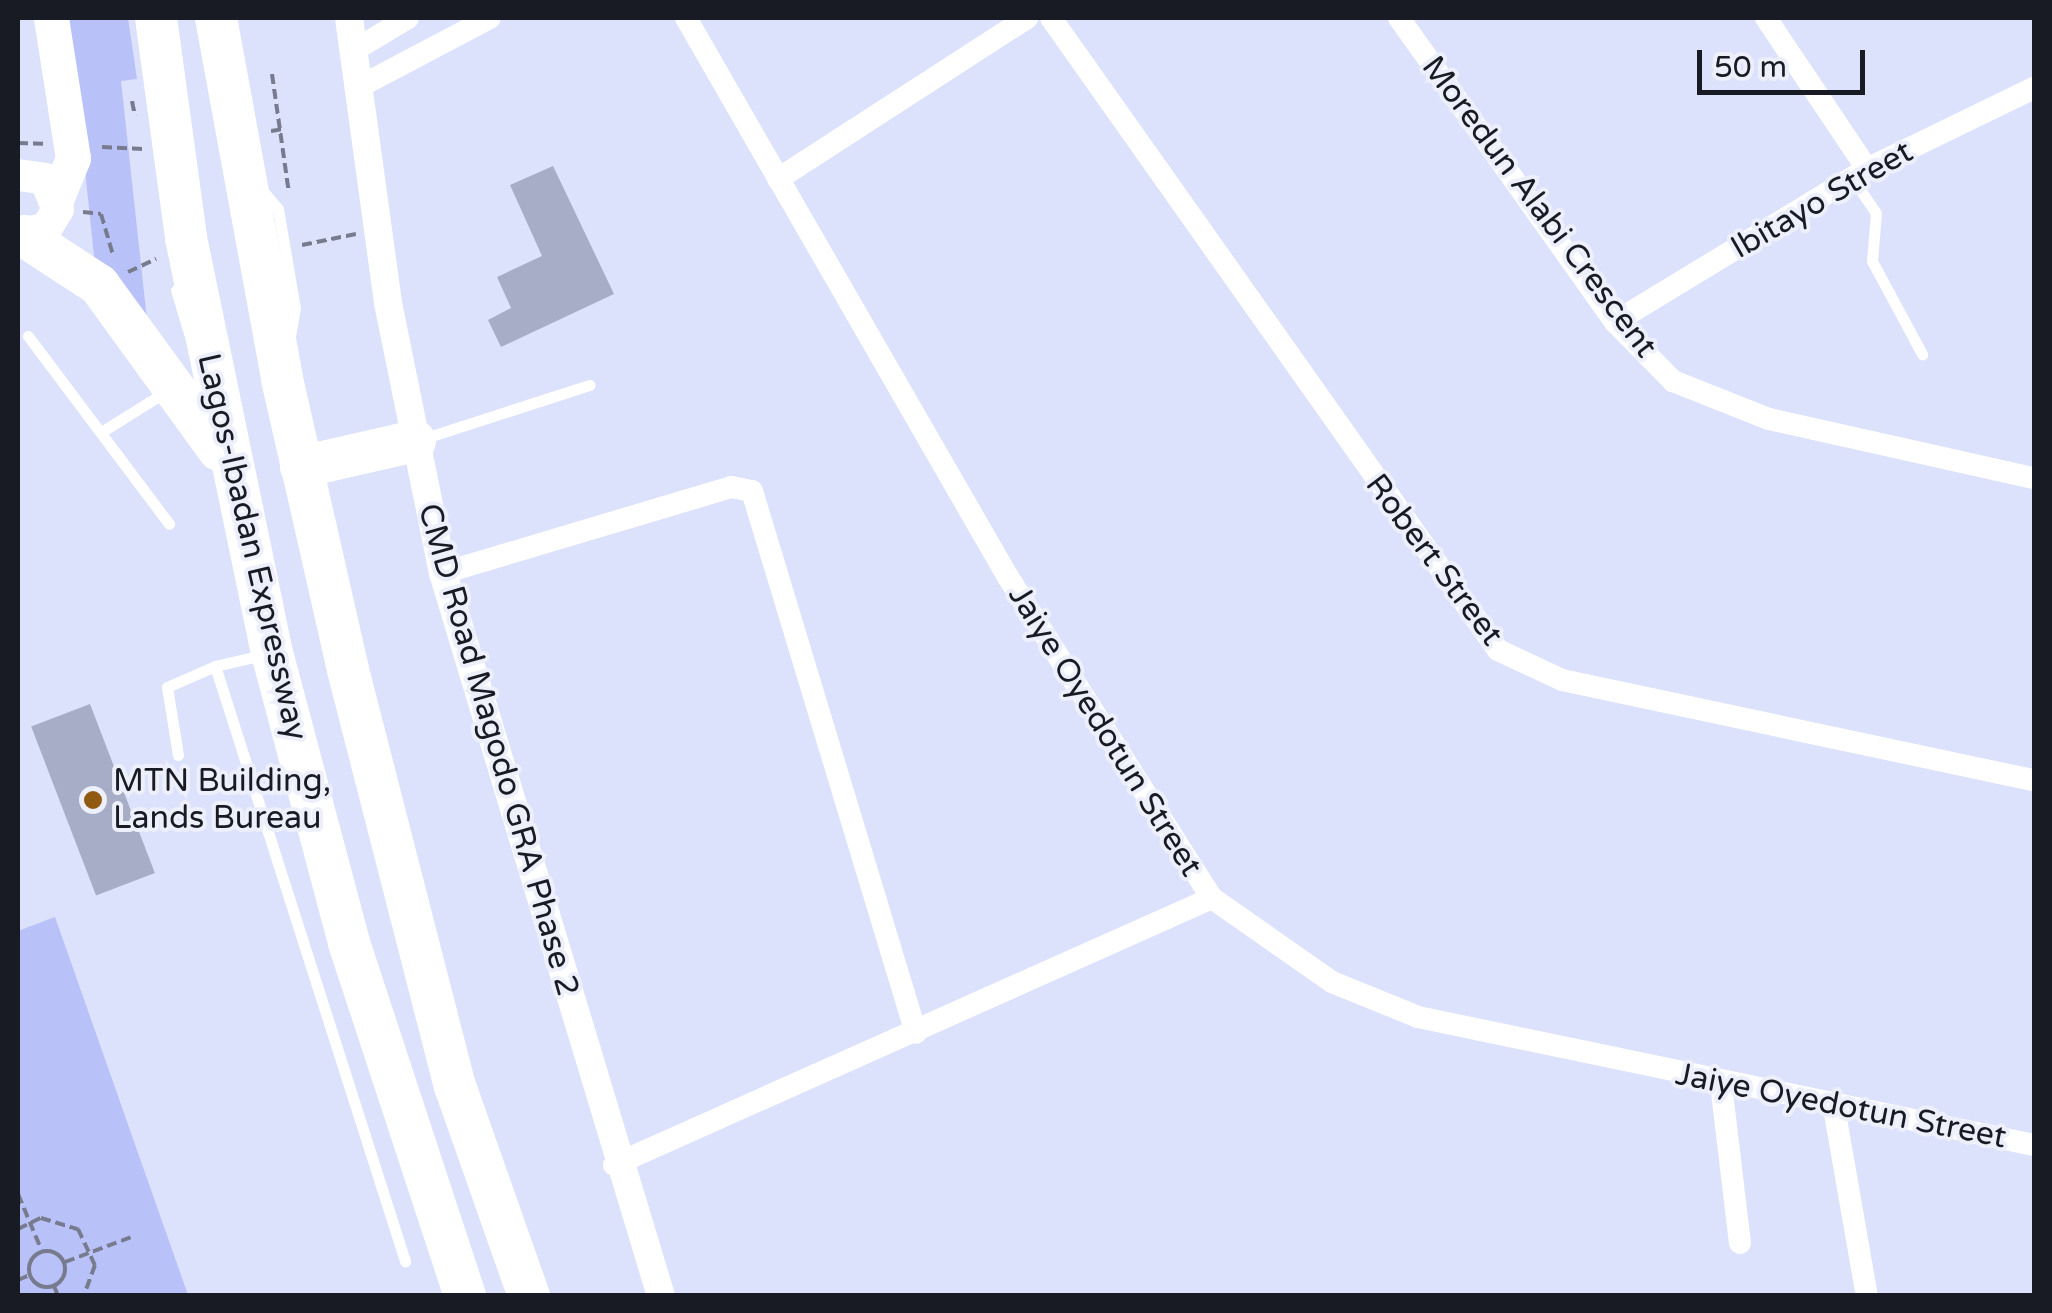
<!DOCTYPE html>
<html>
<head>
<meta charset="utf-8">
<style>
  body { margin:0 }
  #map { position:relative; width:2052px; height:1313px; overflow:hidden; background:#dce1fc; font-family:"Varela Round",sans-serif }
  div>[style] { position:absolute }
  .green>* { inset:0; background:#b8c1f8 }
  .building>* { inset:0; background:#a8adc7; transform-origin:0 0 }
  .path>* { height:4px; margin-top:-2px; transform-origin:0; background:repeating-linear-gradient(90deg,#777b8d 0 10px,transparent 0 15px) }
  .path>.ring { margin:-2px; padding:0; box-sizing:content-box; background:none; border:4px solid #777b8d; border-radius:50% }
  .service>* { height:11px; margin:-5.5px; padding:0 5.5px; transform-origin:5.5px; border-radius:5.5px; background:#fff }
  .minor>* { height:22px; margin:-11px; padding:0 11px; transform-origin:11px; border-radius:11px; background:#fff }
  .tertiary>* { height:28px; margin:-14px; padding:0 14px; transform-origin:14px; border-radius:14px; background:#fff }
  .secondary>* { height:32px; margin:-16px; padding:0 16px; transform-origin:16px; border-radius:16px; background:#fff }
  .primary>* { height:35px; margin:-17.5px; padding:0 17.5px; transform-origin:17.5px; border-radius:17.5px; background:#fff }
  .motorway>* { height:42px; margin:-21px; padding:0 21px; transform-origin:21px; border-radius:21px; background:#fff }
  .dots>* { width:28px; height:28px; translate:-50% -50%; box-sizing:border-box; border:5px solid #edeffa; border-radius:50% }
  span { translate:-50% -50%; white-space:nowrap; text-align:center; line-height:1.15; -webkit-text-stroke:8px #edeffa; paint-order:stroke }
  .street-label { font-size:32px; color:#191b24 }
  .poi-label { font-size:32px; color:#191b24 }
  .left { translate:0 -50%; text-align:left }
  .frame { position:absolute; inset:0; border:20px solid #191b24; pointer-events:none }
  .scale { position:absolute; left:1697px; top:50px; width:168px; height:45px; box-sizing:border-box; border:5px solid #191b24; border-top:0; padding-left:12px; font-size:30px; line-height:35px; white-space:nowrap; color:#191b24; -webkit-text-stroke:8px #edeffa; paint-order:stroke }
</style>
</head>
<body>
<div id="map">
  <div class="green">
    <i style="clip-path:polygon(69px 18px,128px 18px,137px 79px,121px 81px,148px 329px,95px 265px)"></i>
    <i style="clip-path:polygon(55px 917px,188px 1295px,18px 1295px,18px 931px)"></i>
  </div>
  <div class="building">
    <i style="clip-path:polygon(553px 166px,614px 294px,501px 347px,488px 320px,511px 308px,497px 277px,542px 256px,510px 185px)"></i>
    <i style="left:90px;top:704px;width:181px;height:63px;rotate:69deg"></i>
  </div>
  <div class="path">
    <i style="left:272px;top:74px;width:120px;rotate:81.9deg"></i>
    <i style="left:132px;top:101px;width:15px;rotate:79deg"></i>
    <i style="left:271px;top:131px;width:12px;rotate:-9deg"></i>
    <i style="left:18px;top:143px;width:25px;rotate:2deg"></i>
    <i style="left:102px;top:147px;width:41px;rotate:2.8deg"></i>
    <i style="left:83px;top:212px;width:18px;rotate:6deg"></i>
    <i style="left:101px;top:214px;width:43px;rotate:73.7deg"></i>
    <i style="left:302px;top:245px;width:55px;rotate:-11.5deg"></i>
    <i style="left:128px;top:272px;width:31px;rotate:-25deg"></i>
    <i style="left:18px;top:1194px;width:60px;rotate:67.3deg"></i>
    <i style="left:18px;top:1229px;width:25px;rotate:-26deg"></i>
    <i style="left:41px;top:1218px;width:39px;rotate:17deg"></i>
    <i style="left:78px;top:1229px;width:40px;rotate:65deg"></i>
    <i style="left:95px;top:1265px;width:33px;rotate:110deg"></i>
    <i class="ring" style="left:29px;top:1251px;width:32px;height:32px"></i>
    <i style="left:65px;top:1262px;width:74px;rotate:-20.6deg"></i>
    <i style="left:18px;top:1280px;width:13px;rotate:-23deg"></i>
    <i style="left:54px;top:1286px;width:11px;rotate:68deg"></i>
  </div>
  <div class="service">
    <i style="left:1852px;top:178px;width:42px;rotate:55.6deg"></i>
    <i style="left:1876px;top:213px;width:48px;rotate:94.8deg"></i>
    <i style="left:1872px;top:261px;width:106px;rotate:61.7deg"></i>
    <i style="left:263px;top:191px;width:23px;rotate:50deg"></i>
    <i style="left:278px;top:209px;width:100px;rotate:80.3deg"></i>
    <i style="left:295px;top:308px;width:27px;rotate:100deg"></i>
    <i style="left:176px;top:290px;width:45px;rotate:73.2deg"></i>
    <i style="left:28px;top:336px;width:235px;rotate:53.1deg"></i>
    <i style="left:106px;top:429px;width:72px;rotate:-31.9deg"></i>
    <i style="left:422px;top:439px;width:176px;rotate:-17.9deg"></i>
    <i style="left:263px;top:655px;width:49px;rotate:167.1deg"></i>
    <i style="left:215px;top:666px;width:625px;rotate:72.29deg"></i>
    <i style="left:178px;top:755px;width:69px;rotate:-99.2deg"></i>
    <i style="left:167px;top:687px;width:52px;rotate:-23.6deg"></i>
  </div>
  <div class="minor">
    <i style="left:686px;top:18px;width:645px;rotate:60.06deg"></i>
    <i style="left:1008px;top:577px;width:380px;rotate:57.6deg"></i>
    <i style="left:1212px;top:898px;width:146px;rotate:35deg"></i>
    <i style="left:1332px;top:982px;width:93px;rotate:22.1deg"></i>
    <i style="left:1418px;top:1017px;width:629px;rotate:11.74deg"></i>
    <i style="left:1051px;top:18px;width:774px;rotate:54.73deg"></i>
    <i style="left:1498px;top:650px;width:71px;rotate:25.1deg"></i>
    <i style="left:1562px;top:680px;width:482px;rotate:12deg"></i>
    <i style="left:1399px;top:18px;width:373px;rotate:54.6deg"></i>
    <i style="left:1615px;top:322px;width:83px;rotate:45.5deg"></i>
    <i style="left:1673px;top:381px;width:103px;rotate:21.6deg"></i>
    <i style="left:1769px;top:419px;width:271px;rotate:12.6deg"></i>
    <i style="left:1766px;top:18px;width:182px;rotate:56.2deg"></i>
    <i style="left:353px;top:51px;width:64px;rotate:-31deg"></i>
    <i style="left:357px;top:88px;width:150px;rotate:-27.8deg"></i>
    <i style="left:778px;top:179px;width:297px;rotate:-32.9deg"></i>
    <i style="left:1615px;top:322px;width:295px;rotate:-31.3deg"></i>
    <i style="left:1867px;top:169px;width:186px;rotate:-25.9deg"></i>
    <i style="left:443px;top:573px;width:301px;rotate:-16.6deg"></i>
    <i style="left:731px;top:487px;width:21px;rotate:11deg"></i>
    <i style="left:752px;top:491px;width:566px;rotate:73.17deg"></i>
    <i style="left:1721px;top:1084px;width:160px;rotate:83.2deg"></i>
    <i style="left:1833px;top:1102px;width:197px;rotate:80.1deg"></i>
    <i style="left:614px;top:1165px;width:655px;rotate:-24.06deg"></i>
  </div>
  <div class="tertiary">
    <i style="left:349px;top:18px;width:288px;rotate:82.2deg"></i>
    <i style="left:388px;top:303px;width:276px;rotate:78.5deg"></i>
    <i style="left:443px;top:573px;width:755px;rotate:73.22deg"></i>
  </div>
  <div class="secondary">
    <i style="left:18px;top:175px;width:27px;rotate:8deg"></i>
    <i style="left:45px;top:179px;width:33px;rotate:67deg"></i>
    <i style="left:58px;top:209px;width:23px;rotate:121deg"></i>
    <i style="left:46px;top:229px;width:28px;rotate:170deg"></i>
  </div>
  <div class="primary">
    <i style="left:51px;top:18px;width:142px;rotate:81.1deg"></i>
    <i style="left:73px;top:158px;width:42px;rotate:112.3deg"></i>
  </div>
  <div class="motorway">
    <i style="left:156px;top:18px;width:222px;rotate:82.2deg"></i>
    <i style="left:186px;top:238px;width:424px;rotate:78.3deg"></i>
    <i style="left:272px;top:653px;width:300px;rotate:75.1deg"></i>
    <i style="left:349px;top:943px;width:372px;rotate:71.8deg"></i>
    <i style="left:216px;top:18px;width:367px;rotate:79.6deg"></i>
    <i style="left:282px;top:379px;width:298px;rotate:77.2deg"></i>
    <i style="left:348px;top:670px;width:430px;rotate:75.6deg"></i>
    <i style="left:455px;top:1086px;width:223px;rotate:70.6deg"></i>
    <i style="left:24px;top:236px;width:90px;rotate:33.2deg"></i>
    <i style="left:99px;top:285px;width:204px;rotate:54deg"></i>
    <i style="left:301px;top:467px;width:117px;rotate:-12.8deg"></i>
  </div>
  <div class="dots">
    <i style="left:93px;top:800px;background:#905a10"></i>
  </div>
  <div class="street-label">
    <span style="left:1822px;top:200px;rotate:-30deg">Ibitayo Street</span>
    <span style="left:1539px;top:207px;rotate:53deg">Moredun Alabi Crescent</span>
    <span style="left:252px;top:547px;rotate:77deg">Lagos-Ibadan Expressway</span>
    <span style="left:1434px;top:560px;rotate:53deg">Robert Street</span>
    <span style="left:1105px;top:731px;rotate:58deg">Jaiye Oyedotun Street</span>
    <span style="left:498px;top:750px;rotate:74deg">CMD Road Magodo GRA Phase 2</span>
    <span style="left:1841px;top:1106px;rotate:11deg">Jaiye Oyedotun Street</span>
  </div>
  <div class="poi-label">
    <span class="left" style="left:113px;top:800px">MTN Building,<br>Lands Bureau</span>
  </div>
  <div class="frame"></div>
  <div class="scale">50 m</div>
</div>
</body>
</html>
